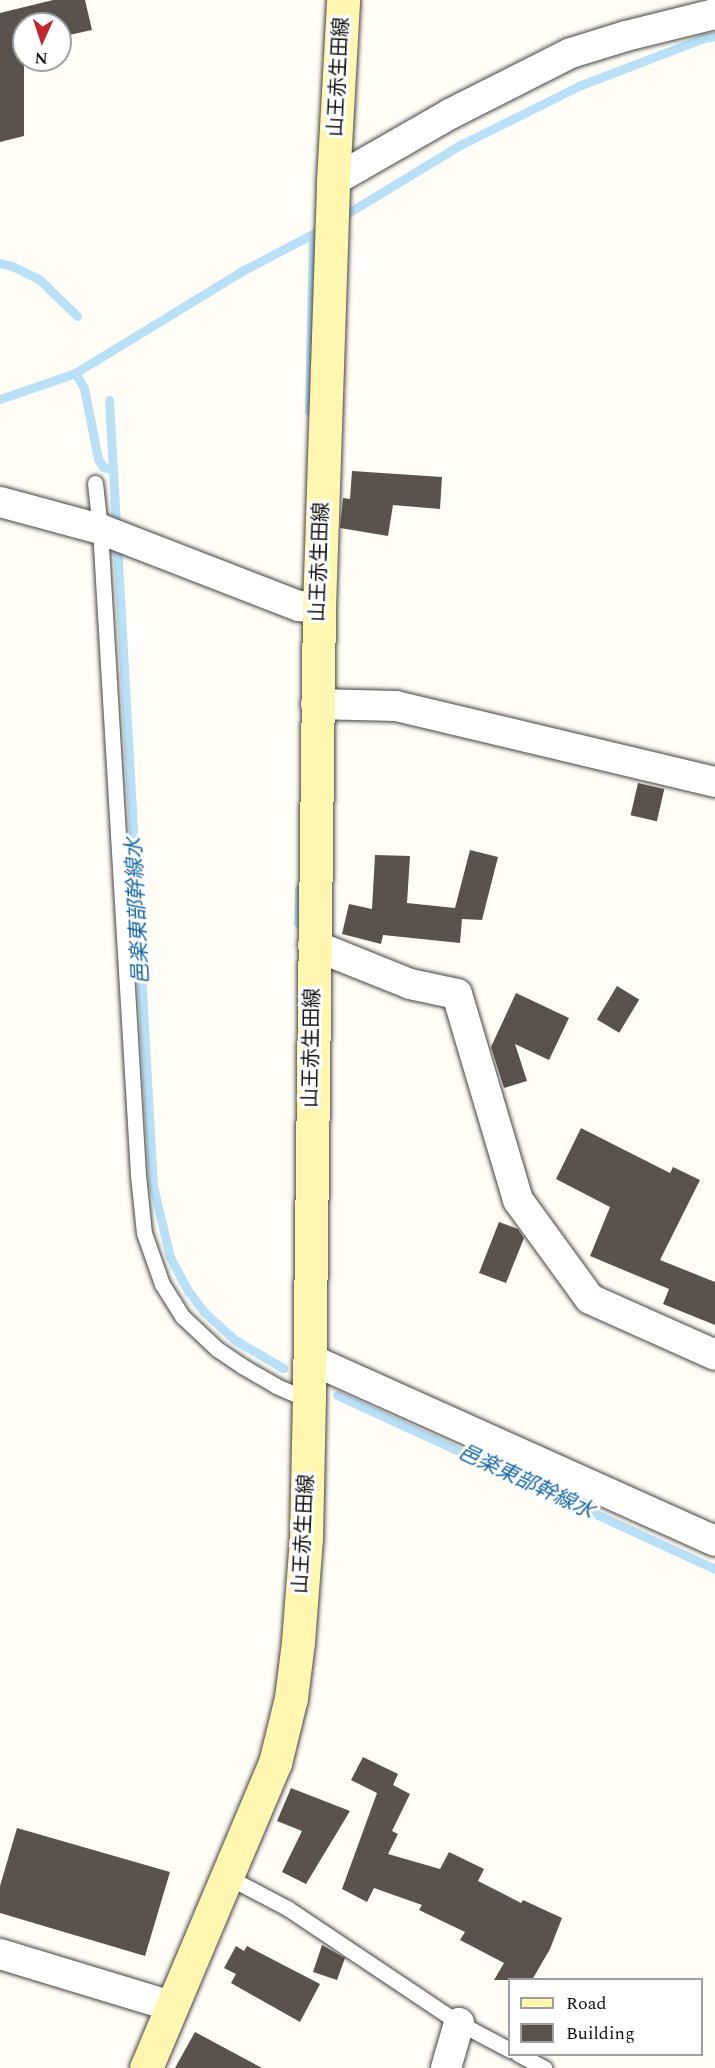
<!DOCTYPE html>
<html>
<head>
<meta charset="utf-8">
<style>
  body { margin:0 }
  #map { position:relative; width:715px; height:2068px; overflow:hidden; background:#fffdf5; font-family:Spectral,"Noto Sans JP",serif }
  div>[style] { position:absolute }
  .stream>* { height:9px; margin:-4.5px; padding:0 4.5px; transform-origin:4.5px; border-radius:4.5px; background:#b9e0f7 }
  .building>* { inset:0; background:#5a524d; transform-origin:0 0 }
  .roads { filter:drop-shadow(0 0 2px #444) drop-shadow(0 0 2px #444) }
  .service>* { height:15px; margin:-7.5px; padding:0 7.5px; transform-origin:7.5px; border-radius:7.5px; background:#fff }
  .minor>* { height:30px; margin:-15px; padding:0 15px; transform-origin:15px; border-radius:15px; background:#fff }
  .secondary>* { height:33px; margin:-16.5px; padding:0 16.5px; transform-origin:16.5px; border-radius:16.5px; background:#fff6b0 }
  span { translate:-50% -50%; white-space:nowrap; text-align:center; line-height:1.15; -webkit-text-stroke:6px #fff; paint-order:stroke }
  .street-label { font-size:20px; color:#111 }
  .water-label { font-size:21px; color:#1768a6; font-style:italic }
  .legend { position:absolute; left:508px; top:1978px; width:195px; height:78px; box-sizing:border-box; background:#fff; border:2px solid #a0a0a0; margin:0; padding:8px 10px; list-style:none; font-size:18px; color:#111 }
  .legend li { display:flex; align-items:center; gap:12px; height:30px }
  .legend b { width:30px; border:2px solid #a0a0a0 }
  .north { position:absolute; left:12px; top:12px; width:60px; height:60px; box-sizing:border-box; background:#fff; border:2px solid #a0a0a0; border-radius:50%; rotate:183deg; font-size:16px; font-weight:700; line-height:24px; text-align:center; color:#111 }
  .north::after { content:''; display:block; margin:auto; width:21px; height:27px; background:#c4262e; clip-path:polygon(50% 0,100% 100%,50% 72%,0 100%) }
</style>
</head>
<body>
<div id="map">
  <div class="stream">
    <i style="left:338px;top:219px;width:143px;rotate:-31.2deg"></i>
    <i style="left:460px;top:145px;width:135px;rotate:-26.4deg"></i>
    <i style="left:581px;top:85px;width:132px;rotate:-20.9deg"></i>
    <i style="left:704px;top:38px;width:11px;rotate:-10deg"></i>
    <i style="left:0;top:263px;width:12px;rotate:14deg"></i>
    <i style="left:12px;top:266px;width:30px;rotate:26deg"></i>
    <i style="left:39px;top:279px;width:53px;rotate:44.2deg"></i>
    <i style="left:75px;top:373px;width:17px;rotate:59deg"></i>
    <i style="left:84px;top:388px;width:72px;rotate:78.8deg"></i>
    <i style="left:98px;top:459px;width:9px;rotate:58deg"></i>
    <i style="left:103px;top:467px;width:9px;rotate:13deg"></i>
    <i style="left:0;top:399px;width:79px;rotate:-19.1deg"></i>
    <i style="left:75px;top:373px;width:198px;rotate:-31.4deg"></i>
    <i style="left:244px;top:270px;width:90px;rotate:-27.7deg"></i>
    <i style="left:109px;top:400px;width:787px;rotate:86.8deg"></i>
    <i style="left:153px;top:1186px;width:73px;rotate:76.5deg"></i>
    <i style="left:170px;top:1257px;width:40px;rotate:62deg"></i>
    <i style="left:189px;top:1292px;width:25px;rotate:53deg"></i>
    <i style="left:204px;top:1312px;width:42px;rotate:42.1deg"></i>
    <i style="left:235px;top:1340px;width:56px;rotate:30.3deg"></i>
    <i style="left:309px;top:411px;width:176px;rotate:-88.7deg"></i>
    <i style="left:298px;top:923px;width:34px;rotate:-88deg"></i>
    <i style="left:337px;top:1395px;width:416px;rotate:24.7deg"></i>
  </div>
  <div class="building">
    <i style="clip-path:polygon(53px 0,85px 0,92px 30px,60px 37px,60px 24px,24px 24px,24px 136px,0 142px,0 13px)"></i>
    <i style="clip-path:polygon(352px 471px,442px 477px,440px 509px,393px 505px,388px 536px,340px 528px,343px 498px,350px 499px)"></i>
    <i style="left:638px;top:783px;width:27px;height:33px;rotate:13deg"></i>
    <i style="clip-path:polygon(470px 850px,498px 857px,482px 920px,462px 919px,460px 943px,383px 935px,381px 944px,342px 934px,349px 904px,372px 909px,375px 855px,410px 856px,407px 903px,455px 908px)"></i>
    <i style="left:617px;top:986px;width:26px;height:39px;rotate:31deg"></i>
    <i style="clip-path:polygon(516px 993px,569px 1018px,549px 1060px,515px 1044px,527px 1081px,504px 1088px,491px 1047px)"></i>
    <i style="clip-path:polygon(581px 1128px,670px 1173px,673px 1167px,700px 1180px,660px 1260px,715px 1282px,715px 1325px,663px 1304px,669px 1289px,590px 1256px,610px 1207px,556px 1179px)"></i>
    <i style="clip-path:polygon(499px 1222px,518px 1229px,524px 1238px,506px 1283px,479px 1273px)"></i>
    <i style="clip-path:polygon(363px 1757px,398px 1774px,393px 1785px,410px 1794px,392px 1831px,398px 1834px,388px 1854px,440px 1869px,449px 1852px,484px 1869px,478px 1881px,521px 1903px,523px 1900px,562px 1918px,550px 1949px,532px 1980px,494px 1980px,504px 1963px,460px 1940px,465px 1932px,419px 1910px,422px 1905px,374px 1888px,367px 1902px,342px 1889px,377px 1793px,351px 1780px)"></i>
    <i style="clip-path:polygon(291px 1788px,350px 1811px,306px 1884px,282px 1872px,302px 1831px,277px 1821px)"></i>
    <i style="clip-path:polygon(17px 1828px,170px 1872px,145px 1956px,0 1913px,0 1886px)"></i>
    <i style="clip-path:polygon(322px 1945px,345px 1958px,337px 1980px,313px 1972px)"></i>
    <i style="clip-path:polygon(236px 1946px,244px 1951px,247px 1946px,320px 1984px,300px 2022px,231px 1983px,236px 1974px,224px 1968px)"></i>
    <i style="clip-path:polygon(195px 2032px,262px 2068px,175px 2068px)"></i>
  </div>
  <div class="roads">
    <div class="service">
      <i style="left:95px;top:483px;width:46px;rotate:83.8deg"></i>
      <i style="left:100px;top:529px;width:647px;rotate:86.63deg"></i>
      <i style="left:138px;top:1175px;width:58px;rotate:84.1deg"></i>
      <i style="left:144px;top:1233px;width:54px;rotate:70.6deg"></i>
      <i style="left:162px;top:1284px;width:39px;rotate:58deg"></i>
      <i style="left:183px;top:1317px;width:47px;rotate:43.3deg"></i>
      <i style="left:217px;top:1349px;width:30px;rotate:34deg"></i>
      <i style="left:242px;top:1366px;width:39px;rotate:30deg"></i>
      <i style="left:276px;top:1386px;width:36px;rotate:23deg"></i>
      <i style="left:228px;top:1877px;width:67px;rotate:27.7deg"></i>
      <i style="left:287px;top:1908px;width:207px;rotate:33.8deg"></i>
      <i style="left:459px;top:2023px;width:58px;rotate:27.9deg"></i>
      <i style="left:518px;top:2054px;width:30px;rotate:28deg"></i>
    </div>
    <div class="minor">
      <i style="left:333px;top:181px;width:135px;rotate:-29.8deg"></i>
      <i style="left:450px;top:114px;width:136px;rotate:-26.8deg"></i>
      <i style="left:571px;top:53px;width:58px;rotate:-17.2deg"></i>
      <i style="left:626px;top:36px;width:92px;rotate:-13.9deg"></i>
      <i style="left:0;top:502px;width:104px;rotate:15.1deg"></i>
      <i style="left:100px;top:529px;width:213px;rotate:21.2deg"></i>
      <i style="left:299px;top:606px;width:20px;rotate:6deg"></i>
      <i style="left:316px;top:704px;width:80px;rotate:1.4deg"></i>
      <i style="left:396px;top:706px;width:328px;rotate:13.4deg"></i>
      <i style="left:313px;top:945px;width:105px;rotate:21.9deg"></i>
      <i style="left:410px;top:984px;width:48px;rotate:12deg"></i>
      <i style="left:457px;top:994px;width:215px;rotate:73.5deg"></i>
      <i style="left:518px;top:1200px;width:122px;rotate:54deg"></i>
      <i style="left:590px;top:1299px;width:137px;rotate:24.1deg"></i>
      <i style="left:310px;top:1359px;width:444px;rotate:24.2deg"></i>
      <i style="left:0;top:1954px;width:179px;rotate:16.9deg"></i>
      <i style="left:446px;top:2068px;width:47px;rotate:-73.9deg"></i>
    </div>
    <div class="secondary">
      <i style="left:146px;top:2068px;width:331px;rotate:-67.1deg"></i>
      <i style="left:275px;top:1763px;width:67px;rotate:-76.2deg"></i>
      <i style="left:291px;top:1698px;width:56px;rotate:-82.9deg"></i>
      <i style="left:298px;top:1642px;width:103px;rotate:-85.6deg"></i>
      <i style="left:306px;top:1539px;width:139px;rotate:-88.8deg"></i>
      <i style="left:309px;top:1400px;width:792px;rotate:-89.28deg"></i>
      <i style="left:319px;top:608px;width:427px;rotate:-88.1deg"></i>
      <i style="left:333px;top:181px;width:181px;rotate:-86.8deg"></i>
    </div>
  </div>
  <div class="street-label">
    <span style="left:339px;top:77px;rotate:-87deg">山王赤生田線</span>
    <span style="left:320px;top:562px;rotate:-88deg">山王赤生田線</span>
    <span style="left:312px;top:1048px;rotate:-89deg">山王赤生田線</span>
    <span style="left:304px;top:1534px;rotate:-87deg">山王赤生田線</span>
  </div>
  <div class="water-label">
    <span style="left:138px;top:911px;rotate:-93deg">邑楽東部幹線水</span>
    <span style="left:526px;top:1482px;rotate:25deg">邑楽東部幹線水</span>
  </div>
  <ul class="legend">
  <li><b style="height:8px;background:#fff6b0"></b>Road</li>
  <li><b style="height:16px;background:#5a524d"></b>Building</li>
  </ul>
  <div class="north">N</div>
</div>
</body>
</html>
